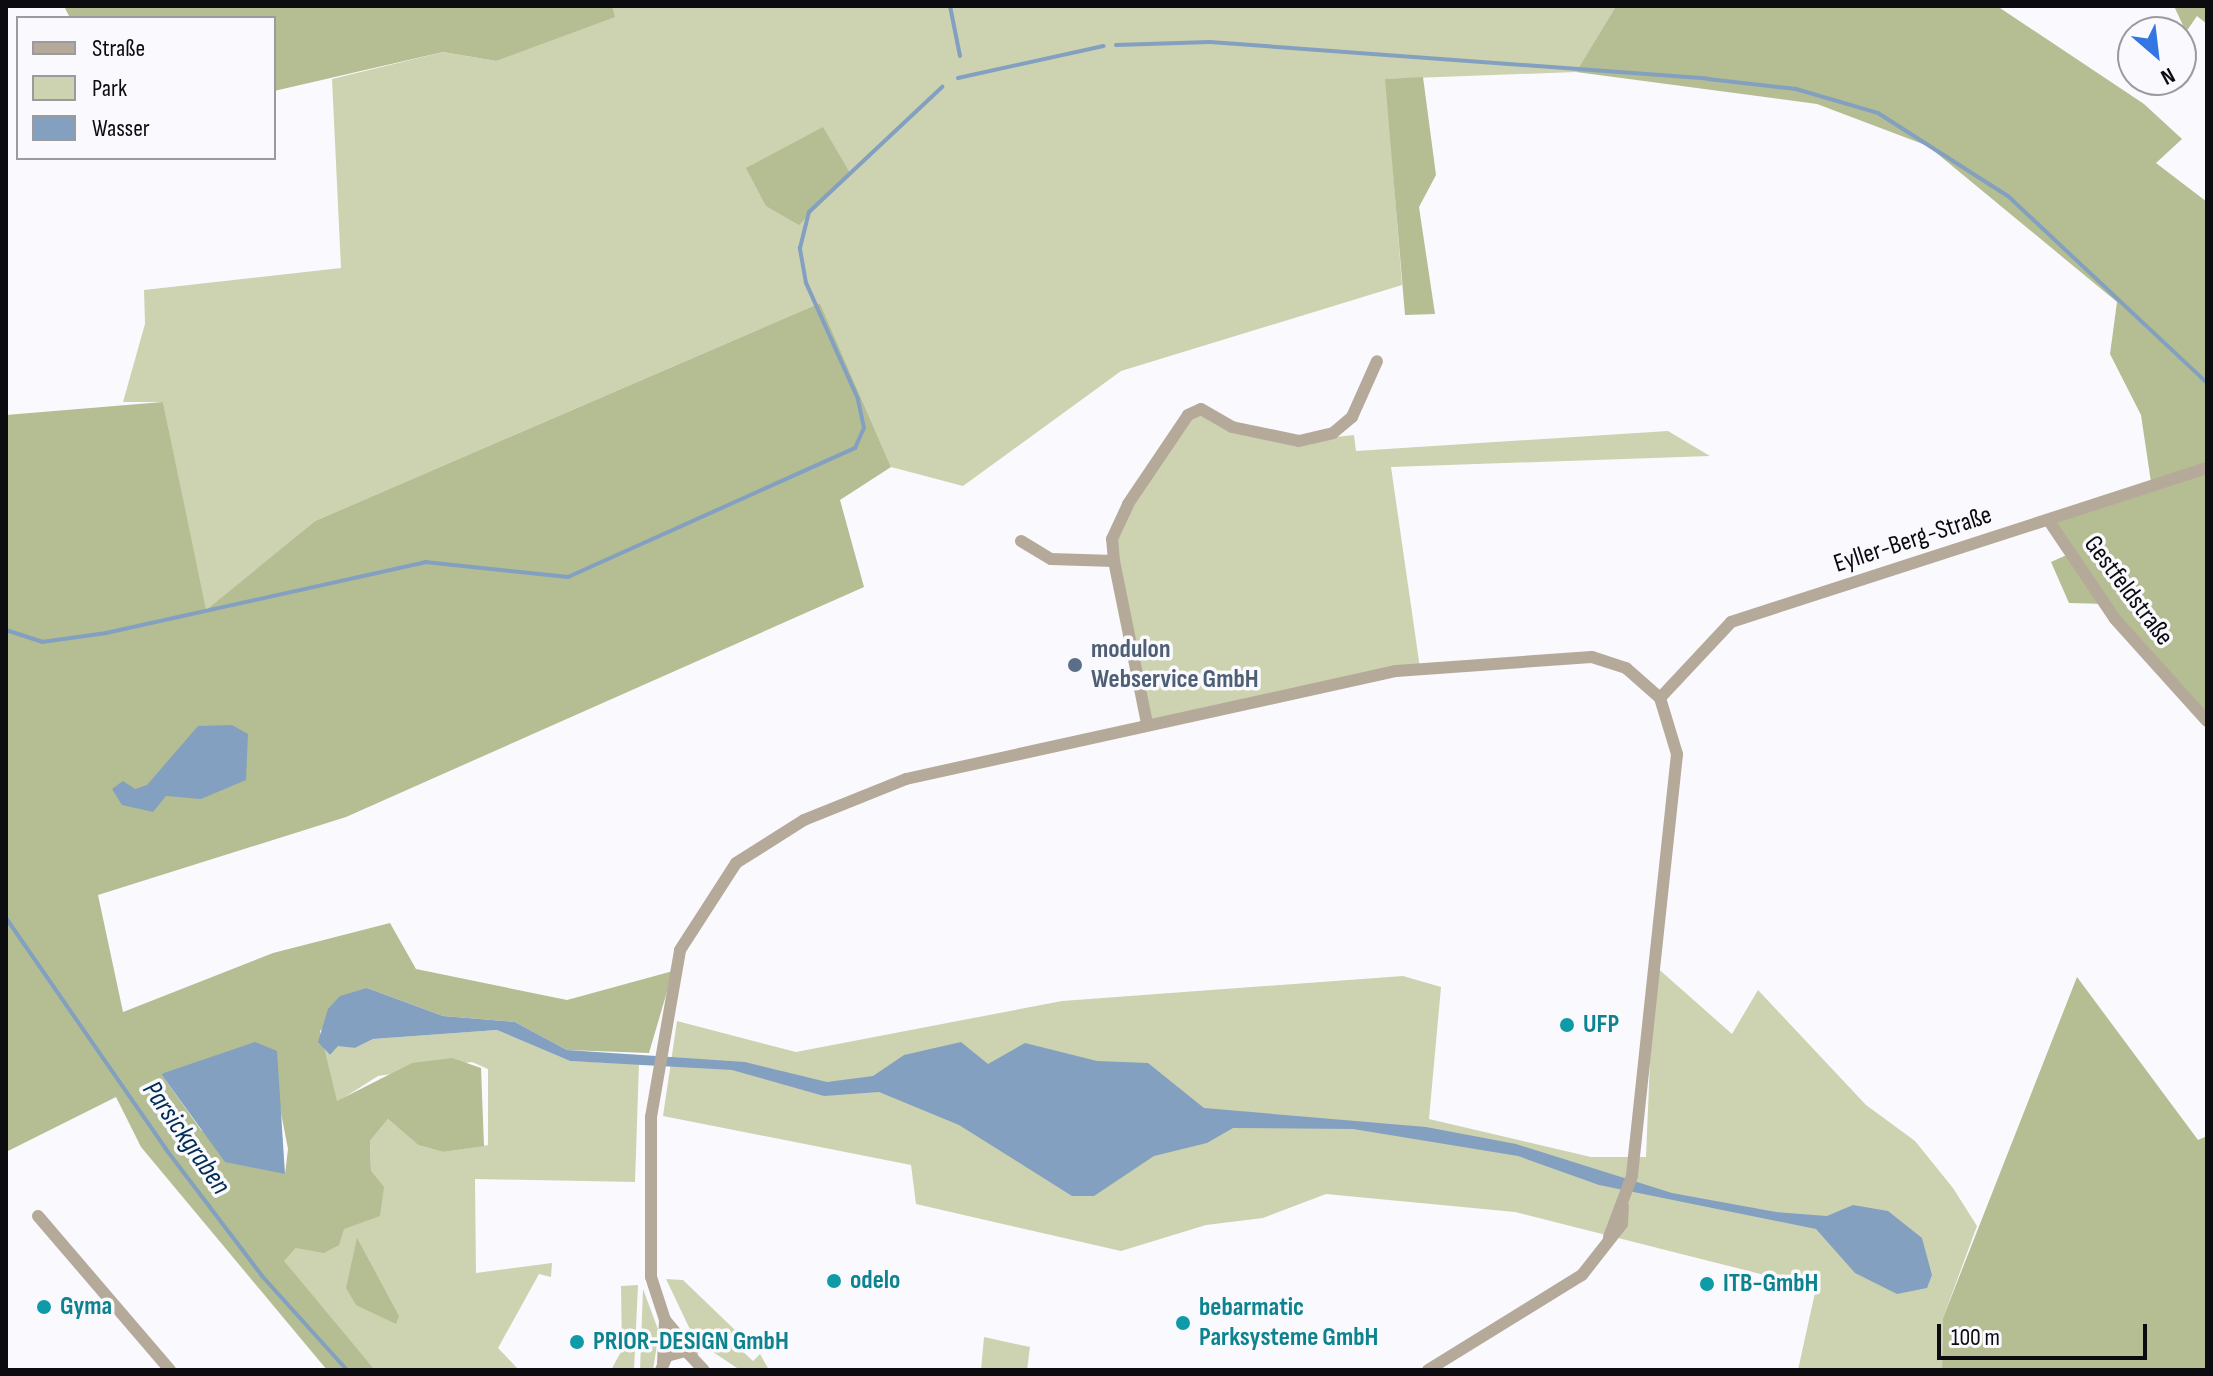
<!DOCTYPE html>
<html>
<head>
<meta charset="utf-8">
<style>
  body { margin:0 }
  #map { position:relative; width:2213px; height:1376px; overflow:hidden; background:#faf9fe; font-family:"Sofia Sans Condensed",sans-serif }
  div>[style] { position:absolute }
  .green>* { inset:0; background:#cdd3b0 }
  .forest>* { inset:0; background:#b5bd93 }
  .water>* { inset:0; background:#83a0c0 }
  .stream>* { height:4px; margin:-2px; padding:0 2px; transform-origin:2px; border-radius:2px; background:#83a0c0 }
  .minor>* { height:12px; margin:-6px; padding:0 6px; transform-origin:6px; border-radius:6px; background:#b5aa9a }
  .dots>* { width:22px; height:22px; translate:-50% -50%; box-sizing:border-box; border:4px solid #faf9fe; border-radius:50% }
  span { translate:-50% -50%; white-space:nowrap; text-align:center; line-height:1.15; -webkit-text-stroke:7px #faf9fe; paint-order:stroke }
  .street-label { font-size:26px; color:#0c0b0f }
  .service-label { font-size:26px; color:#4e5e75; font-weight:700 }
  .left { translate:0 -50%; text-align:left }
  .culture-label { font-size:26px; color:#0d838f; font-weight:700 }
  .water-label { font-size:28px; color:#002d56; font-style:italic }
  .frame { position:absolute; inset:0; border:8px solid #0c0b0f; pointer-events:none }
  .legend { position:absolute; left:16px; top:16px; width:260px; height:144px; box-sizing:border-box; background:#faf9fe; border:2px solid #9b9a9e; margin:0; padding:10px 14px; list-style:none; font-size:24px; color:#0c0b0f }
  .legend li { display:flex; align-items:center; gap:16px; height:40px }
  .legend b { width:40px; border:2px solid #9b9a9e }
  .north { position:absolute; left:2117px; top:16px; width:80px; height:80px; box-sizing:border-box; background:#faf9fe; border:2px solid #9b9a9e; border-radius:50%; rotate:152deg; font-size:22px; font-weight:700; line-height:32px; text-align:center; color:#0c0b0f }
  .north::after { content:''; display:block; margin:auto; width:28px; height:36px; background:#3376e3; clip-path:polygon(50% 0,100% 100%,50% 72%,0 100%) }
  .scale { position:absolute; left:1937px; top:1324px; width:210px; height:36px; box-sizing:border-box; border:4px solid #0c0b0f; border-top:0; padding-left:10px; font-size:24px; line-height:28px; white-space:nowrap; color:#0c0b0f; -webkit-text-stroke:6px #faf9fe; paint-order:stroke }
</style>
</head>
<body>
<div id="map">
  <div class="green">
    <i style="clip-path:polygon(612px 6px,1616px 6px,1576px 72px,1386px 79px,1402px 285px,1121px 371px,963px 486px,891px 467px,820px 303px,315px 521px,205px 611px,163px 402px,123px 402px,145px 324px,144px 290px,341px 268px,332px 79px,443px 52px,496px 61px)"></i>
    <i style="clip-path:polygon(1201px 409px,1232px 427px,1299px 441px,1354px 435px,1356px 451px,1668px 431px,1710px 456px,1391px 467px,1420px 668px,1147px 723px,1112px 539px,1155px 457px)"></i>
    <i style="clip-path:polygon(1654px 965px,1732px 1034px,1758px 990px,1866px 1105px,1915px 1141px,1953px 1188px,1977px 1226px,1943px 1318px,1942px 1370px,1798px 1370px,1816px 1288px,1515px 1212px,1326px 1194px,1263px 1218px,1206px 1225px,1121px 1251px,916px 1204px,911px 1165px,663px 1116px,677px 1021px,796px 1052px,1062px 1001px,1403px 976px,1441px 987px,1429px 1119px,1591px 1157px,1646px 1157px)"></i>
    <i style="clip-path:polygon(497px 1030px,570px 1061px,639px 1064px,635px 1182px,475px 1179px,476px 1273px,552px 1263px,551px 1277px,539px 1274px,498px 1348px,519px 1370px,375px 1370px,283px 1261px,296px 1248px,344px 1229px,371px 1171px,370px 1141px,388px 1119px,418px 1145px,443px 1152px,488px 1145px,488px 1069px,472px 1062px,378px 1076px,337px 1102px,318px 1042px,330px 1055px,338px 1045px,355px 1048px,373px 1039px)"></i>
    <i style="clip-path:polygon(666px 1279px,683px 1280px,736px 1331px,729px 1339px,753px 1361px,760px 1354px,769px 1370px,740px 1370px,695px 1340px)"></i>
    <i style="clip-path:polygon(638px 1285px,634px 1370px,611px 1370px,622px 1350px,621px 1286px)"></i>
    <i style="clip-path:polygon(643px 1289px,659px 1332px,653px 1370px,640px 1370px)"></i>
    <i style="clip-path:polygon(984px 1337px,1030px 1347px,1027px 1370px,981px 1370px)"></i>
  </div>
  <div class="forest">
    <i style="clip-path:polygon(64px 6px,612px 6px,615px 17px,496px 61px,443px 52px,274px 91px,274px 18px,70px 18px)"></i>
    <i style="clip-path:polygon(1616px 6px,1997px 6px,2144px 104px,2182px 139px,2156px 163px,2207px 202px,2207px 721px,2107px 604px,2069px 603px,2051px 562px,2071px 553px,2051px 520px,2152px 489px,2141px 415px,2110px 354px,2117px 302px,1928px 146px,1817px 104px,1576px 72px)"></i>
    <i style="clip-path:polygon(2174px 6px,2207px 6px,2207px 24px,2197px 16px,2186px 32px)"></i>
    <i style="clip-path:polygon(1423px 77px,1436px 175px,1419px 207px,1435px 314px,1405px 315px,1385px 79px)"></i>
    <i style="clip-path:polygon(823px 127px,850px 173px,799px 225px,766px 206px,746px 168px)"></i>
    <i style="clip-path:polygon(evenodd,820px 303px,891px 467px,840px 500px,864px 587px,346px 817px,98px 895px,123px 1012px,273px 953px,390px 923px,416px 969px,567px 1000px,673px 971px,649px 1053px,567px 1050px,515px 1022px,443px 1016px,367px 988px,320px 1031px,337px 1101px,412px 1063px,452px 1058px,481px 1068px,484px 1146px,443px 1152px,418px 1145px,388px 1119px,370px 1141px,371px 1171px,384px 1187px,380px 1216px,344px 1229px,339px 1245px,324px 1253px,296px 1248px,284px 1261px,375px 1370px,327px 1370px,141px 1147px,116px 1097px,6px 1152px,6px 415px,163px 402px,206px 610px,315px 521px,820px 303px,277px 1051px,274px 1077px,288px 1149px,285px 1174px,201px 1130px,161px 1074px,277px 1051px)"></i>
    <i style="clip-path:polygon(2077px 977px,2198px 1140px,2207px 1136px,2207px 1370px,1942px 1370px,1943px 1318px)"></i>
    <i style="clip-path:polygon(357px 1238px,399px 1316px,396px 1324px,356px 1305px,346px 1288px)"></i>
  </div>
  <div class="water">
    <i style="clip-path:polygon(232px 725px,248px 734px,246px 780px,201px 799px,166px 796px,153px 812px,122px 805px,112px 789px,123px 781px,135px 789px,147px 785px,198px 726px)"></i>
    <i style="clip-path:polygon(367px 988px,443px 1016px,515px 1022px,567px 1050px,745px 1062px,827px 1082px,873px 1076px,904px 1055px,961px 1042px,988px 1064px,1025px 1043px,1097px 1061px,1148px 1063px,1204px 1108px,1426px 1127px,1516px 1144px,1672px 1193px,1776px 1212px,1827px 1216px,1853px 1205px,1888px 1211px,1922px 1238px,1932px 1275px,1927px 1288px,1897px 1294px,1855px 1273px,1816px 1229px,1599px 1185px,1518px 1156px,1353px 1129px,1233px 1128px,1207px 1143px,1154px 1156px,1094px 1196px,1072px 1196px,959px 1125px,879px 1092px,824px 1096px,732px 1070px,570px 1061px,497px 1030px,373px 1039px,355px 1048px,338px 1046px,330px 1055px,318px 1042px,328px 1009px,340px 996px)"></i>
    <i style="clip-path:polygon(255px 1042px,277px 1051px,285px 1174px,225px 1162px,161px 1074px)"></i>
  </div>
  <div class="stream">
    <i style="left:950px;top:6px;width:51px;rotate:78.7deg"></i>
    <i style="left:1116px;top:45px;width:94px;rotate:-1.8deg"></i>
    <i style="left:1210px;top:42px;width:499px;rotate:4.2deg"></i>
    <i style="left:1708px;top:79px;width:89px;rotate:6.5deg"></i>
    <i style="left:1796px;top:89px;width:85px;rotate:16.3deg"></i>
    <i style="left:1878px;top:113px;width:154px;rotate:32.6deg"></i>
    <i style="left:2008px;top:196px;width:273px;rotate:43.2deg"></i>
    <i style="left:958px;top:78px;width:149px;rotate:-12.4deg"></i>
    <i style="left:6px;top:630px;width:38px;rotate:18deg"></i>
    <i style="left:42px;top:642px;width:65px;rotate:-8deg"></i>
    <i style="left:106px;top:633px;width:327px;rotate:-12.5deg"></i>
    <i style="left:425px;top:562px;width:144px;rotate:6deg"></i>
    <i style="left:568px;top:577px;width:315px;rotate:-24.2deg"></i>
    <i style="left:855px;top:448px;width:22px;rotate:-66deg"></i>
    <i style="left:864px;top:428px;width:30px;rotate:-102deg"></i>
    <i style="left:858px;top:399px;width:127px;rotate:-114.1deg"></i>
    <i style="left:806px;top:283px;width:36px;rotate:-100deg"></i>
    <i style="left:800px;top:248px;width:37px;rotate:-76deg"></i>
    <i style="left:809px;top:212px;width:183px;rotate:-43.2deg"></i>
    <i style="left:6px;top:918px;width:280px;rotate:55.3deg"></i>
    <i style="left:165px;top:1148px;width:161px;rotate:52.8deg"></i>
    <i style="left:262px;top:1276px;width:127px;rotate:47.9deg"></i>
  </div>
  <div class="minor">
    <i style="left:2049px;top:521px;width:118px;rotate:56deg"></i>
    <i style="left:2115px;top:619px;width:137px;rotate:48deg"></i>
    <i style="left:1021px;top:541px;width:35px;rotate:31deg"></i>
    <i style="left:1051px;top:559px;width:63px;rotate:1.8deg"></i>
    <i style="left:1114px;top:561px;width:165px;rotate:78.5deg"></i>
    <i style="left:1114px;top:561px;width:22px;rotate:-95deg"></i>
    <i style="left:1112px;top:539px;width:38px;rotate:-65deg"></i>
    <i style="left:1128px;top:504px;width:107px;rotate:-56deg"></i>
    <i style="left:1188px;top:415px;width:14px;rotate:-25deg"></i>
    <i style="left:1201px;top:409px;width:36px;rotate:30deg"></i>
    <i style="left:1232px;top:427px;width:68px;rotate:11.8deg"></i>
    <i style="left:1299px;top:441px;width:35px;rotate:-13deg"></i>
    <i style="left:1333px;top:433px;width:25px;rotate:-40deg"></i>
    <i style="left:1352px;top:417px;width:61px;rotate:-65.9deg"></i>
    <i style="left:1660px;top:698px;width:104px;rotate:-46.9deg"></i>
    <i style="left:1731px;top:622px;width:500px;rotate:-17.93deg"></i>
    <i style="left:38px;top:1216px;width:203px;rotate:49.4deg"></i>
    <i style="left:692px;top:1352px;width:42px;rotate:-130.2deg"></i>
    <i style="left:665px;top:1320px;width:45px;rotate:-108deg"></i>
    <i style="left:651px;top:1277px;width:160px;rotate:-90deg"></i>
    <i style="left:651px;top:1117px;width:169px;rotate:-80.1deg"></i>
    <i style="left:680px;top:950px;width:103px;rotate:-57.2deg"></i>
    <i style="left:736px;top:863px;width:80px;rotate:-32.3deg"></i>
    <i style="left:804px;top:820px;width:110px;rotate:-21.9deg"></i>
    <i style="left:906px;top:779px;width:502px;rotate:-12.43deg"></i>
    <i style="left:1396px;top:671px;width:196px;rotate:-4.1deg"></i>
    <i style="left:1592px;top:657px;width:36px;rotate:18deg"></i>
    <i style="left:1626px;top:668px;width:45px;rotate:41.4deg"></i>
    <i style="left:1660px;top:698px;width:59px;rotate:73.1deg"></i>
    <i style="left:1677px;top:754px;width:424px;rotate:96.1deg"></i>
    <i style="left:1632px;top:1176px;width:65px;rotate:110.7deg"></i>
    <i style="left:663px;top:1363px;width:43px;rotate:-87.3deg"></i>
    <i style="left:661px;top:1370px;width:15px;rotate:-67deg"></i>
    <i style="left:667px;top:1356px;width:20px;rotate:-15deg"></i>
    <i style="left:686px;top:1351px;width:26px;rotate:47deg"></i>
    <i style="left:1428px;top:1370px;width:181px;rotate:-31.7deg"></i>
    <i style="left:1582px;top:1275px;width:65px;rotate:-51.9deg"></i>
    <i style="left:1622px;top:1224px;width:18px;rotate:-87deg"></i>
  </div>
  <div class="dots">
    <i style="left:1075px;top:665px;background:#5c6f8a"></i>
    <i style="left:1567px;top:1025px;background:#0f9aa8"></i>
    <i style="left:834px;top:1281px;background:#0f9aa8"></i>
    <i style="left:1707px;top:1284px;background:#0f9aa8"></i>
    <i style="left:44px;top:1307px;background:#0f9aa8"></i>
    <i style="left:1183px;top:1323px;background:#0f9aa8"></i>
    <i style="left:577px;top:1342px;background:#0f9aa8"></i>
  </div>
  <div class="street-label">
    <span style="left:1913px;top:540px;rotate:-18deg">Eyller-Berg-Straße</span>
    <span style="left:2128px;top:591px;rotate:53deg">Gestfeldstraße</span>
  </div>
  <div class="service-label">
    <span class="left" style="left:1091px;top:665px">modulon<br>Webservice GmbH</span>
  </div>
  <div class="culture-label">
    <span class="left" style="left:1583px;top:1025px">UFP</span>
    <span class="left" style="left:850px;top:1281px">odelo</span>
    <span class="left" style="left:1723px;top:1284px">ITB-GmbH</span>
    <span class="left" style="left:60px;top:1307px">Gyma</span>
    <span class="left" style="left:1199px;top:1323px">bebarmatic<br>Parksysteme GmbH</span>
    <span class="left" style="left:593px;top:1342px">PRIOR-DESIGN GmbH</span>
  </div>
  <div class="water-label">
    <span style="left:186px;top:1138px;rotate:55deg">Parsickgraben</span>
  </div>
  <div class="frame"></div>
  <ul class="legend">
  <li><b style="height:10px;background:#b5aa9a"></b>Straße</li>
  <li><b style="height:22px;background:#cdd3b0"></b>Park</li>
  <li><b style="height:22px;background:#83a0c0"></b>Wasser</li>
  </ul>
  <div class="north">N</div>
  <div class="scale">100 m</div>
</div>
</body>
</html>
